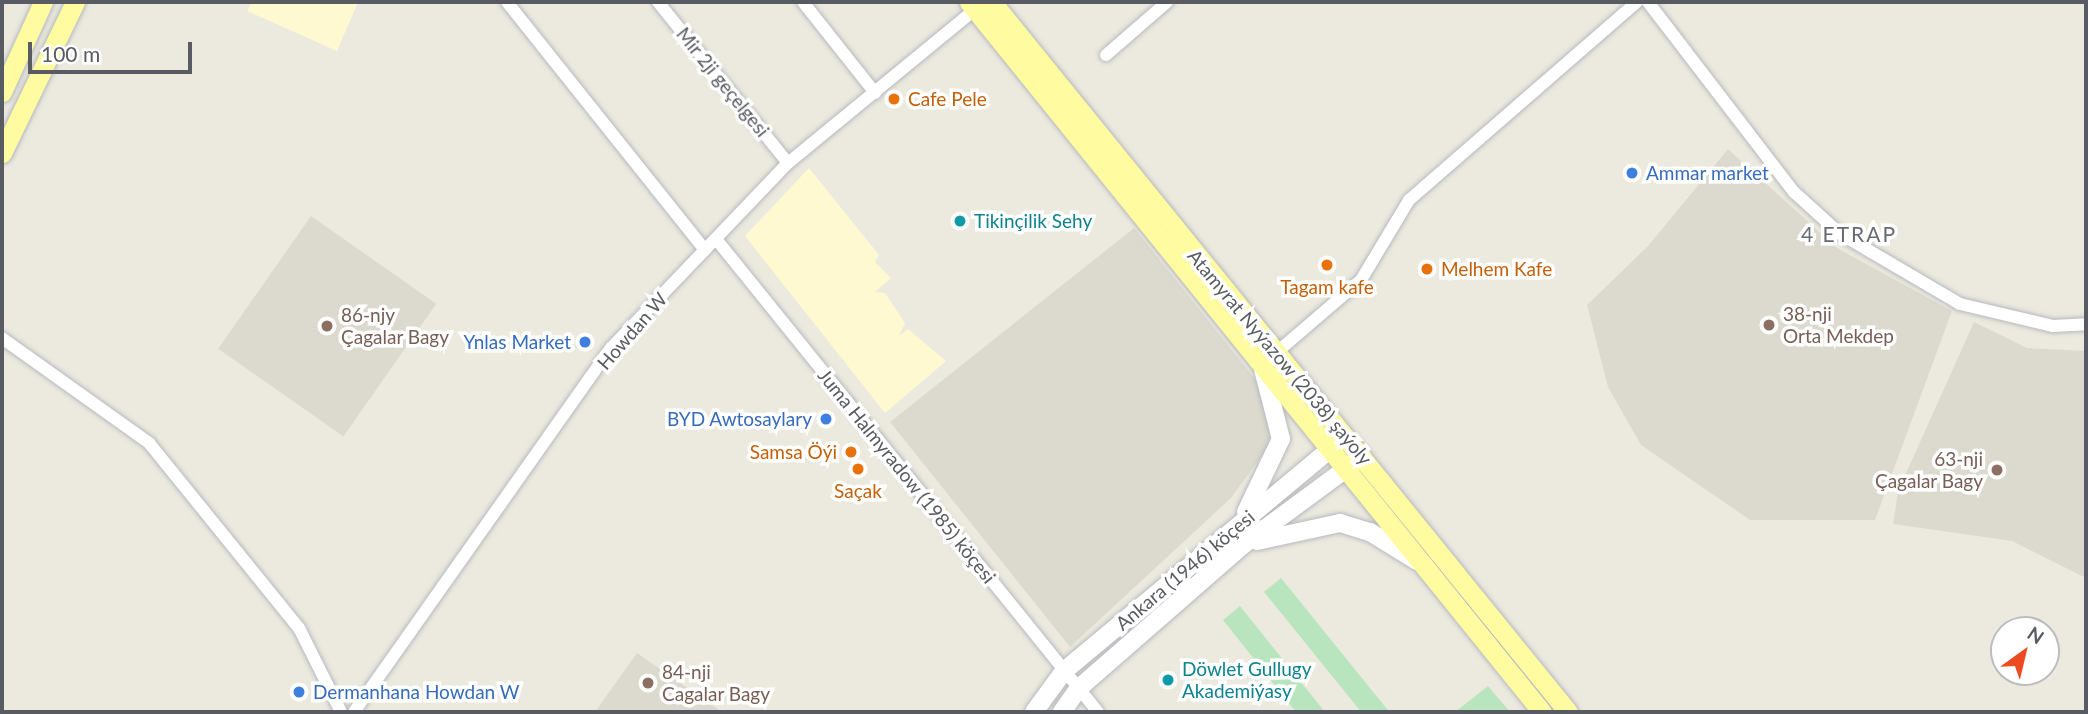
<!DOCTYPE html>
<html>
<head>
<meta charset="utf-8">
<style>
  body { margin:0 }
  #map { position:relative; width:2088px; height:714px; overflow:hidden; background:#eceadf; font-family:Lato,sans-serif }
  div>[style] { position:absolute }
  .commercial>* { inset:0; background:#fff9d1 }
  .education>* { inset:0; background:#dcdace; transform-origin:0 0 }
  .green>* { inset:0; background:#b9e5be; transform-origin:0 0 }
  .roads { filter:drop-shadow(0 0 2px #b7b9bf) drop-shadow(0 0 2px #b7b9bf) }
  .minor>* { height:12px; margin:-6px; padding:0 6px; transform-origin:6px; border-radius:6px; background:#fff }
  .secondary>* { height:18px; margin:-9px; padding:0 9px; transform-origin:9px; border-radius:9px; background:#fff }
  .primary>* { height:19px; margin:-9.5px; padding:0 9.5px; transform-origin:9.5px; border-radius:9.5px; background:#fffba0 }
  .dots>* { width:19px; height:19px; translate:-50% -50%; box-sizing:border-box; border:4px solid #fff; border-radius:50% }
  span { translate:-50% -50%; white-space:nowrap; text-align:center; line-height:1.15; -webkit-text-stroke:7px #fff; paint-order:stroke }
  .street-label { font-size:19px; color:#585b61 }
  .food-label { font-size:19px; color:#c56008 }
  .left { translate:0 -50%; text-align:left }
  .right { translate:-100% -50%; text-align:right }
  .shop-label { font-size:19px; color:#366cbe }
  .culture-label { font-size:19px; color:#0d838f }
  .education-label { font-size:19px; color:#785e54 }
  .neighbourhood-label { font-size:21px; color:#696d73; letter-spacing:2px }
  .frame { position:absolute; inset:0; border:4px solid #585b61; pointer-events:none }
  .north { position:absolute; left:1990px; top:616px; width:70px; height:70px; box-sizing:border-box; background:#fff; border:2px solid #bcbdc0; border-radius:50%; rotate:34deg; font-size:19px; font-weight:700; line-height:28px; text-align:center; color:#585b61 }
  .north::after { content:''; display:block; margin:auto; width:24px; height:32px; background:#ee4a22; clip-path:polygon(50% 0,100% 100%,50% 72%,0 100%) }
  .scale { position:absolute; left:28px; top:42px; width:164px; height:32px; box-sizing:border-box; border:4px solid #585b61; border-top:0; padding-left:9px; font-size:21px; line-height:24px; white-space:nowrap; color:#585b61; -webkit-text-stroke:5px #fff; paint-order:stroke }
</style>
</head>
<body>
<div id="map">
  <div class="commercial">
    <i style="clip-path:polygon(252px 2px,358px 2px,337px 51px,247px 11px)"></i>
    <i style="clip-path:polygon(809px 168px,879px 255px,875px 262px,891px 278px,875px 292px,885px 293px,905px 323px,899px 336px,908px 329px,946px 361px,885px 413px,745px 236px)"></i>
  </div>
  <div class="education">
    <i style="clip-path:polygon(1728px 149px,1837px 248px,1952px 311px,1875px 520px,1750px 520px,1641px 445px,1608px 387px,1587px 305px,1648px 246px)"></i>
    <i style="left:311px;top:216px;width:153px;height:162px;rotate:35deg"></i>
    <i style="clip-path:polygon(1134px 228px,1259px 384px,1271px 443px,1231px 498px,1070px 647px,890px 422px)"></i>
    <i style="clip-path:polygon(1974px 322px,2027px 348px,2086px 351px,2086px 578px,2012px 541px,1893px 524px,1898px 491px)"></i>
    <i style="clip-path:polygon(637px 653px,722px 712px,595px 712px)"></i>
  </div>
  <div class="green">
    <i style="left:1281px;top:578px;width:171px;height:22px;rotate:51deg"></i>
    <i style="clip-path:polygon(1240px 606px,1325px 712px,1296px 712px,1223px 620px)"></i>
    <i style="clip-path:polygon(1488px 686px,1510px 712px,1455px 712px)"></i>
  </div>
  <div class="roads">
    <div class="minor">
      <i style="left:507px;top:2px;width:317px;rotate:51.4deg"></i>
      <i style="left:658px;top:2px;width:207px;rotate:51.1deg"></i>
      <i style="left:803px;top:2px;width:116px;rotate:51.6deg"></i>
      <i style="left:1648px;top:2px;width:240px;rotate:52.5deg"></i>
      <i style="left:1794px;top:192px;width:61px;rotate:42.3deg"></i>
      <i style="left:1839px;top:233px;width:140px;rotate:30.4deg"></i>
      <i style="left:1960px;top:304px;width:96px;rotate:13.3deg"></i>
      <i style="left:2053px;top:326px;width:33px;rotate:-3deg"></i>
      <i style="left:1106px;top:55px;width:81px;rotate:-41deg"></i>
      <i style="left:716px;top:239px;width:608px;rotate:51.08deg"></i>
      <i style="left:2px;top:338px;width:181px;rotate:35.5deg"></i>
      <i style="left:149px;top:443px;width:238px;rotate:51deg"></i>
      <i style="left:299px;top:628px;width:94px;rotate:63.4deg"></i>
      <i style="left:1277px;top:352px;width:111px;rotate:-40.6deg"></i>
      <i style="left:1361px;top:280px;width:93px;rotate:-59deg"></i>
      <i style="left:1409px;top:200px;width:302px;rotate:-41deg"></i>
      <i style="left:354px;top:712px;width:446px;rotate:-54.8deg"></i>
      <i style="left:611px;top:348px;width:256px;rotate:-46.3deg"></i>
      <i style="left:788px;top:163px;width:246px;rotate:-39.4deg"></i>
    </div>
    <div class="secondary">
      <i style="left:1246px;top:512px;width:81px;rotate:-64.4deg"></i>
      <i style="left:1281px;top:439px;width:76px;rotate:-104.4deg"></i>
      <i style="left:1257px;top:541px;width:85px;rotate:-12.2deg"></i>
      <i style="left:1340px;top:523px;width:31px;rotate:17deg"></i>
      <i style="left:1370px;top:532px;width:55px;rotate:31.7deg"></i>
      <i style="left:1034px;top:712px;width:51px;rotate:-53.8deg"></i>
      <i style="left:1064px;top:671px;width:359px;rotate:-39.8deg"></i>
      <i style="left:1062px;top:712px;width:29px;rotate:-55deg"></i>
      <i style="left:1079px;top:688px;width:219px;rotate:-41.1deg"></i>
      <i style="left:1244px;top:544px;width:147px;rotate:-36.4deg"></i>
    </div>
    <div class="primary">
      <i style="left:969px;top:2px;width:912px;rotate:51.1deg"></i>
      <i style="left:992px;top:2px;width:914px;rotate:50.95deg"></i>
      <i style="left:2px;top:92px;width:99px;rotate:-65.5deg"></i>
      <i style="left:2px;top:153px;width:168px;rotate:-64.2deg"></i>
    </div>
  </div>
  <div class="dots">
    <i style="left:894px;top:99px;background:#e8710a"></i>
    <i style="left:1632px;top:173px;background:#3f7fe0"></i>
    <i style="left:960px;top:221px;background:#0f9aa8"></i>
    <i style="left:1327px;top:265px;background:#e8710a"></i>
    <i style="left:1427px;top:269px;background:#e8710a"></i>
    <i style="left:1769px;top:325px;background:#8d6e63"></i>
    <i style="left:327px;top:326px;background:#8d6e63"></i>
    <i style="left:585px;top:342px;background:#3f7fe0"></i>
    <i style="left:826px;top:419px;background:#3f7fe0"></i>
    <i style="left:851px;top:452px;background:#e8710a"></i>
    <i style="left:858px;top:469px;background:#e8710a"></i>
    <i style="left:1997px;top:470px;background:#8d6e63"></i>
    <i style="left:1168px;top:680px;background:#0f9aa8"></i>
    <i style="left:648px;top:683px;background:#8d6e63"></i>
    <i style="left:299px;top:692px;background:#3f7fe0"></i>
  </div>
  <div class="street-label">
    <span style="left:723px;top:82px;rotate:51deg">Mir 2ji geçelgesi</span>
    <span style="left:632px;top:331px;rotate:-49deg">Howdan W</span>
    <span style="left:1280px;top:357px;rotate:50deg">Atamyrat Nyýazow (2038) şaýoly</span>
    <span style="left:907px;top:476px;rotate:51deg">Juma Halmyradow (1985) köçesi</span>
    <span style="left:1185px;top:570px;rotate:-40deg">Ankara (1946) köçesi</span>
  </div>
  <div class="food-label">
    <span class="left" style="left:908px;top:99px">Cafe Pele</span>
    <span class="left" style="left:1441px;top:269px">Melhem Kafe</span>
    <span style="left:1327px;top:287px">Tagam kafe</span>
    <span class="right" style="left:837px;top:452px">Samsa Öýi</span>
    <span style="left:858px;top:491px">Saçak</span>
  </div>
  <div class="shop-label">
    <span class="left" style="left:1646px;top:173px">Ammar market</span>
    <span class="right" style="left:571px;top:342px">Ynlas Market</span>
    <span class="right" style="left:812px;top:419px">BYD Awtosaylary</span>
    <span class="left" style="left:313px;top:692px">Dermanhana Howdan W</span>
  </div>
  <div class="culture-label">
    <span class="left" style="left:974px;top:221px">Tikinçilik Sehy</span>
    <span class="left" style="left:1182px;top:680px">Döwlet Gullugy<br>Akademiýasy</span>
  </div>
  <div class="education-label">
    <span class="left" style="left:1783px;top:325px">38-nji<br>Orta Mekdep</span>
    <span class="left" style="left:341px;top:326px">86-njy<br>Çagalar Bagy</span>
    <span class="right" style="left:1983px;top:470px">63-nji<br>Çagalar Bagy</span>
    <span class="left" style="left:662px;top:683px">84-nji<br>Cagalar Bagy</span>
  </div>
  <div class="neighbourhood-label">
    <span style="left:1849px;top:234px">4 ETRAP</span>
  </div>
  <div class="frame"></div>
  <div class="north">N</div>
  <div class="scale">100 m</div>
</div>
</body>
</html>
